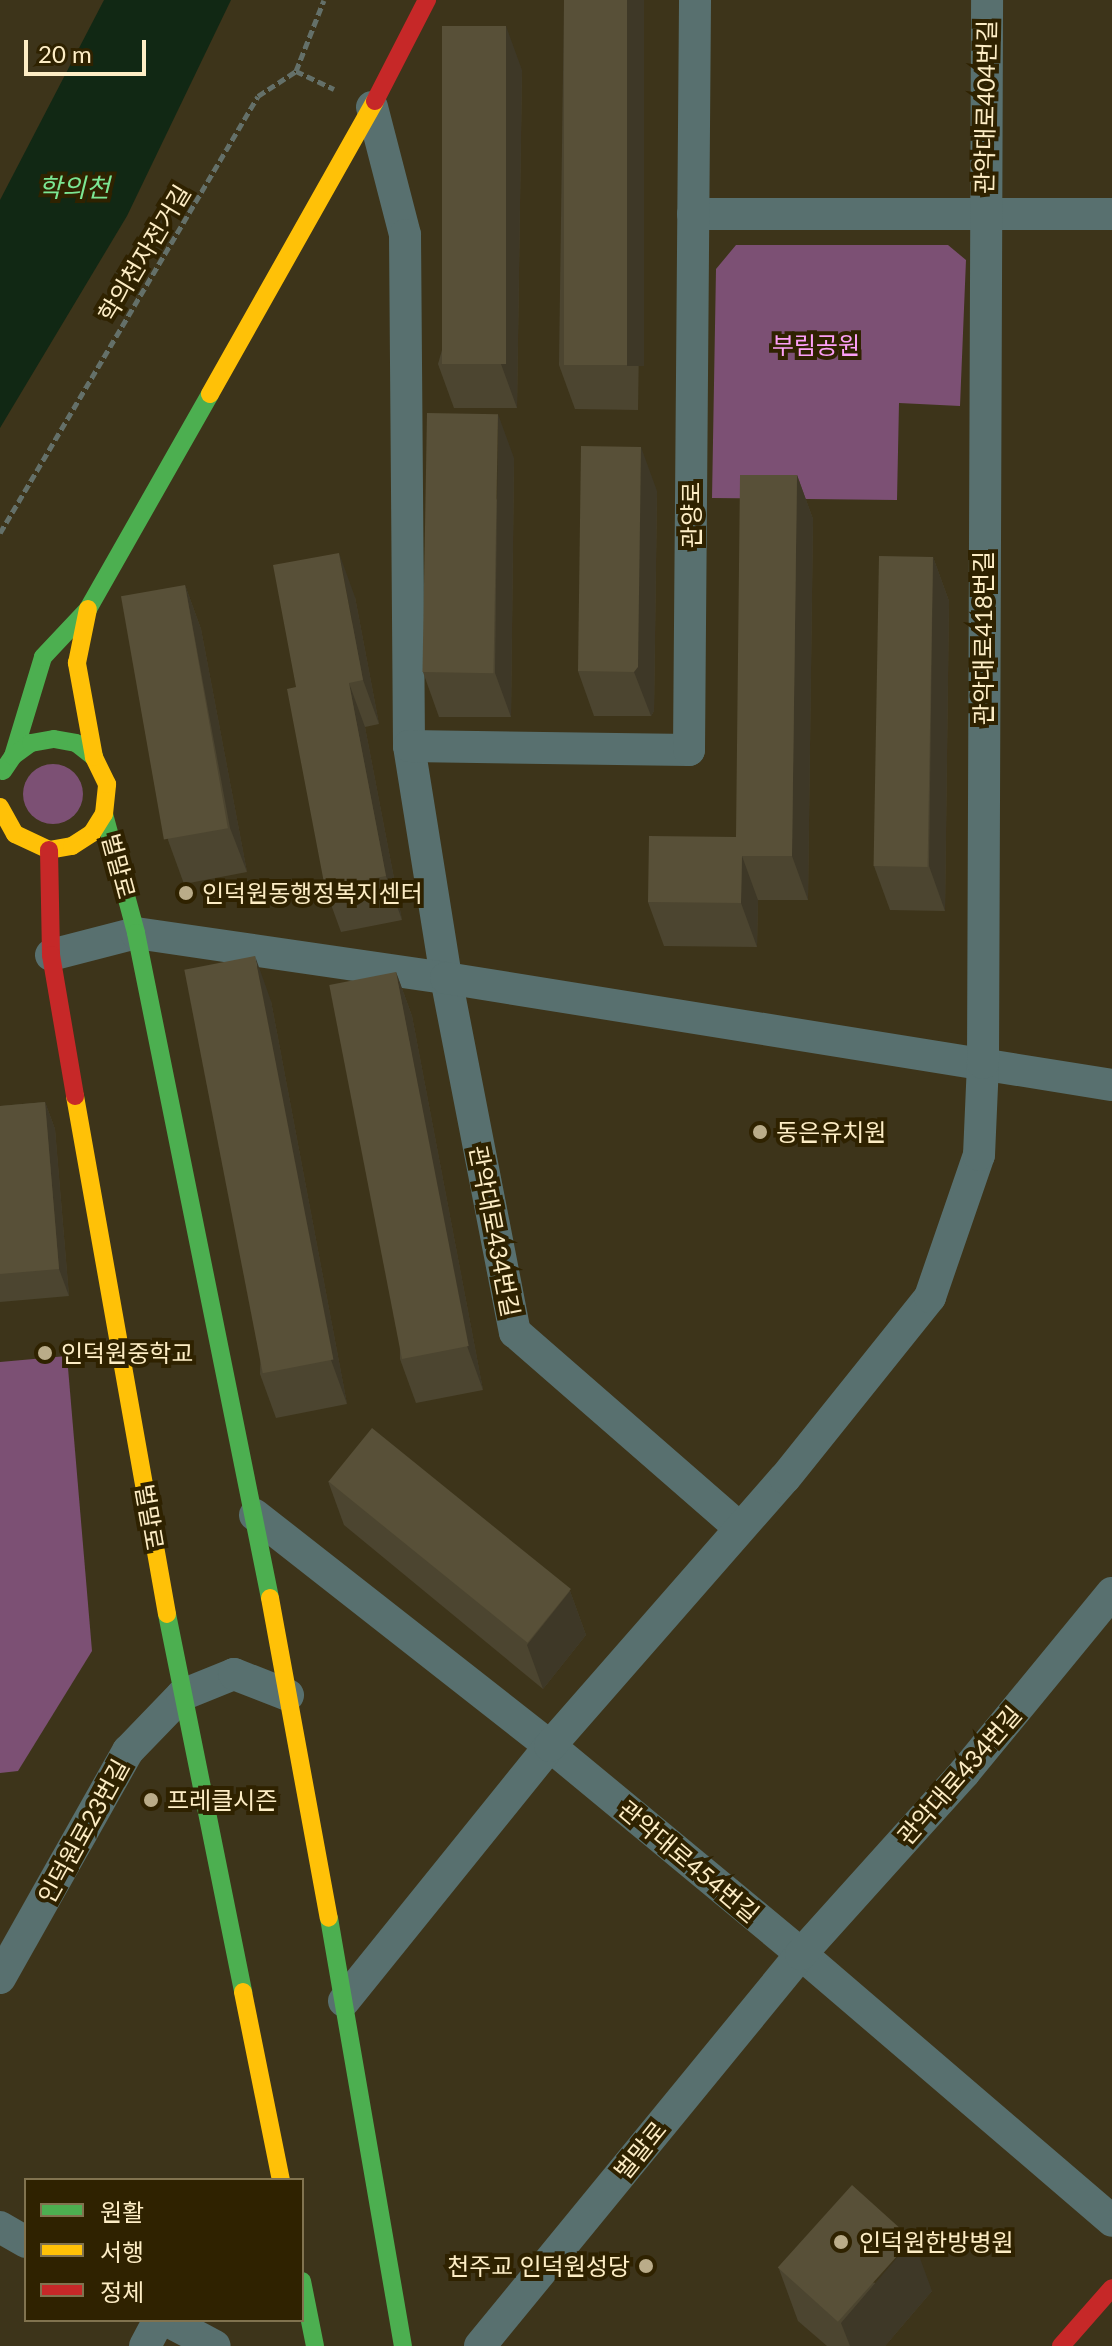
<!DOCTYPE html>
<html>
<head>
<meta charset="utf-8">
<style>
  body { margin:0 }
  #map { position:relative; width:1112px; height:2346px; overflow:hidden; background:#3d341a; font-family:Lato,"Noto Sans KR",sans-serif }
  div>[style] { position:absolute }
  .green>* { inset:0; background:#7c5074 }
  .round { border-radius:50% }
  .water>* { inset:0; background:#112814 }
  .path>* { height:5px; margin-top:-2.5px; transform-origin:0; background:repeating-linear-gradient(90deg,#647069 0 8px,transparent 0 12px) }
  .street>* { height:32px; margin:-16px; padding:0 16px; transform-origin:16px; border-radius:16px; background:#58706f }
  .fast>* { height:18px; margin:-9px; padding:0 9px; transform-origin:9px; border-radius:9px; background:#4caf50 }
  .slow>* { height:18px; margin:-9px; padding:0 9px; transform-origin:9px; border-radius:9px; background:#ffc107 }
  .jam>* { height:18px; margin:-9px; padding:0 9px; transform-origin:9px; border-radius:9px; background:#c62828 }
  .wall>* { inset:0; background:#4c4530 }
  .shaded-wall>* { inset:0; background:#3e3827; transform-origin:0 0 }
  .building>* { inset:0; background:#585038; transform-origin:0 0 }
  .dots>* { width:22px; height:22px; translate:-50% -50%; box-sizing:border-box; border:4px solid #2f2200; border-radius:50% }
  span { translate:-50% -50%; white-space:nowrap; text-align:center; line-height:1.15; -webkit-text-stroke:8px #2f2200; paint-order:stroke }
  .street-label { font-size:24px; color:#fdedc5 }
  .park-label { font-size:24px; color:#fda0f6 }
  .poi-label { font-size:24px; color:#fdedc5 }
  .left { translate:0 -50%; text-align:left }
  .right { translate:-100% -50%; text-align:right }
  .water-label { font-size:26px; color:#7be693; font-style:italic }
  .legend { position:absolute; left:24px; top:2178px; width:280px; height:144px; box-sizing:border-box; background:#2f2200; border:2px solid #81734f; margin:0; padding:10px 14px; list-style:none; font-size:24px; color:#fdedc5 }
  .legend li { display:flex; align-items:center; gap:16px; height:40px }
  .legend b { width:40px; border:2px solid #81734f }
  .scale { position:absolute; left:24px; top:40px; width:122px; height:36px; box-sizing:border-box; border:4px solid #fdedc5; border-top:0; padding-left:10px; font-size:24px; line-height:28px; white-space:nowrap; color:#fdedc5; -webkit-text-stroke:6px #2f2200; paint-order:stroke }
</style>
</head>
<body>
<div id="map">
  <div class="green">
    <i style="clip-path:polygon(736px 245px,948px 245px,966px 260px,960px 406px,899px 403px,897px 500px,712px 498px,716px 269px)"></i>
    <i class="round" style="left:23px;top:764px;width:60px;height:60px"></i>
    <i style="clip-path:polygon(67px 1356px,92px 1651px,18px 1771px,0 1773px,0 1362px)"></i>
  </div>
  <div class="water">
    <i style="clip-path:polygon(104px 0,231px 0,127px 216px,0 428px,0 200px)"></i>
  </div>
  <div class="path">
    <i style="left:296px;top:71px;width:42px;rotate:25.3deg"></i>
    <i style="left:0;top:533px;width:507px;rotate:-59.44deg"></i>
    <i style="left:258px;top:96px;width:45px;rotate:-33.3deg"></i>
    <i style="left:296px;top:71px;width:76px;rotate:-68.5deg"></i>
  </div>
  <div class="street">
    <i style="left:372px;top:107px;width:132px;rotate:75.5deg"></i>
    <i style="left:405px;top:235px;width:511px;rotate:89.55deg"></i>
    <i style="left:409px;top:746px;width:235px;rotate:80.9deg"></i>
    <i style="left:446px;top:978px;width:361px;rotate:79deg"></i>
    <i style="left:515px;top:1332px;width:298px;rotate:41.1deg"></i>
    <i style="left:693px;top:214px;width:419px"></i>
    <i style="left:409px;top:746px;width:280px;rotate:0.8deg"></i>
    <i style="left:689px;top:750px;width:750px;rotate:-89.54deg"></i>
    <i style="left:51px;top:955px;width:88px;rotate:-14.5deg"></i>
    <i style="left:136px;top:933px;width:313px;rotate:8.3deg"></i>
    <i style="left:446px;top:978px;width:675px;rotate:9.13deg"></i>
    <i style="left:255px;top:1515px;width:375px;rotate:38.1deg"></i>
    <i style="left:550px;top:1746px;width:326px;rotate:39.6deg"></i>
    <i style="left:801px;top:1954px;width:410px;rotate:40.6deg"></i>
    <i style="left:0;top:1978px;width:261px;rotate:-60.6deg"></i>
    <i style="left:128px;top:1751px;width:78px;rotate:-46deg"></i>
    <i style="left:182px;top:1695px;width:56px;rotate:-22deg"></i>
    <i style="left:234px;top:1674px;width:58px;rotate:21.3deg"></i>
    <i style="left:344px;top:2001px;width:328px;rotate:-51.1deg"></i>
    <i style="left:550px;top:1746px;width:356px;rotate:-48.8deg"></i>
    <i style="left:785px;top:1478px;width:232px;rotate:-51.3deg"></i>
    <i style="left:930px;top:1297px;width:150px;rotate:-71deg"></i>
    <i style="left:979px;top:1155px;width:92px;rotate:-87.5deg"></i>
    <i style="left:983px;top:1063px;width:1063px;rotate:-89.78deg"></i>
    <i style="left:0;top:2227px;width:30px;rotate:30deg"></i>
    <i style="left:166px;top:2320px;width:55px;rotate:28deg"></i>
    <i style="left:145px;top:2346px;width:30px;rotate:-62deg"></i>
    <i style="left:480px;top:2346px;width:507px;rotate:-50.69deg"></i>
    <i style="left:801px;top:1954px;width:244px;rotate:-48deg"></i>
    <i style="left:964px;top:1773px;width:233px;rotate:-50.6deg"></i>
  </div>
  <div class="fast">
    <i style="left:13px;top:756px;width:103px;rotate:-73.1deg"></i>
    <i style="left:43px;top:657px;width:66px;rotate:-46.8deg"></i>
    <i style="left:88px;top:609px;width:247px;rotate:-60.4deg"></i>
    <i style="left:3px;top:771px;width:18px;rotate:-56deg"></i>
    <i style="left:13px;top:756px;width:22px;rotate:-36deg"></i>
    <i style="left:31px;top:743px;width:23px;rotate:-10deg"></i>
    <i style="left:54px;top:739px;width:22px;rotate:10deg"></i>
    <i style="left:76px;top:743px;width:23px;rotate:38deg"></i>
    <i style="left:104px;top:814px;width:123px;rotate:74.9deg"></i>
    <i style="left:136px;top:933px;width:678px;rotate:78.61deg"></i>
    <i style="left:167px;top:1614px;width:386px;rotate:78.6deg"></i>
    <i style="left:329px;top:1918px;width:434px;rotate:80.2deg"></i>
    <i style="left:302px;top:2281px;width:66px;rotate:78.7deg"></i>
  </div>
  <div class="slow">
    <i style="left:210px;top:394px;width:336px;rotate:-60.6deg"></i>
    <i style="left:0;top:807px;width:31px;rotate:61deg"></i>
    <i style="left:15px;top:834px;width:38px;rotate:25deg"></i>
    <i style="left:49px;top:850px;width:23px;rotate:-10deg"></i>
    <i style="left:72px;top:846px;width:24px;rotate:-33deg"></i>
    <i style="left:92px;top:833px;width:22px;rotate:-58deg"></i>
    <i style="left:104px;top:814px;width:30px;rotate:-84deg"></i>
    <i style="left:107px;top:784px;width:30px;rotate:-116deg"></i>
    <i style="left:94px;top:757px;width:96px;rotate:-100.3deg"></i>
    <i style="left:77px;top:663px;width:55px;rotate:-78.5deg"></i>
    <i style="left:75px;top:1096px;width:526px;rotate:79.93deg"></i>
    <i style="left:270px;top:1598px;width:325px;rotate:79.6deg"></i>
    <i style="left:243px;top:1992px;width:192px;rotate:78.6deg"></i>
  </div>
  <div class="jam">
    <i style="left:375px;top:101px;width:114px;rotate:-62.8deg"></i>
    <i style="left:49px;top:850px;width:105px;rotate:88.9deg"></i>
    <i style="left:51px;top:955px;width:143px;rotate:80.3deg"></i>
    <i style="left:1061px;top:2346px;width:77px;rotate:-48.7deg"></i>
  </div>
  <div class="wall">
    <i style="clip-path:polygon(564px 0,644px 0,638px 410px,575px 409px,559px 365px)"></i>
    <i style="clip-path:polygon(522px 70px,517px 408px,454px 408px,438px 364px)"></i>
    <i style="clip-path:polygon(514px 458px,511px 717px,439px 717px,423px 672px)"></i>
    <i style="clip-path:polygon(797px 475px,813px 519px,808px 900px,758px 900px,757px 947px,664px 946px,648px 902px,736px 837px)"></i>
    <i style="clip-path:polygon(657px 491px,654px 711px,651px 716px,594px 716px,578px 671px)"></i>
    <i style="clip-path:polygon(933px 557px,949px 601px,945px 911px,890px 910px,874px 866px)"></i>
    <i style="clip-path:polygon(185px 585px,201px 629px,247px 872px,184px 884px,168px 840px)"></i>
    <i style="clip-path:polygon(355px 597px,379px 724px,365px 727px,402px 920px,341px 932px,325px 888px)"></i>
    <i style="clip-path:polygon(396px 972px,412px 1016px,483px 1390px,416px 1403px,400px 1359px)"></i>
    <i style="clip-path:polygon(271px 1001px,347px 1404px,276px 1418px,260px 1374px)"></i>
    <i style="clip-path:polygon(45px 1102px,55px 1129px,69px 1296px,0 1302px,0 1106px)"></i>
    <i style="clip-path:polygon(328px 1481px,570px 1591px,586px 1635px,543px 1689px,344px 1525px)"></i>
    <i style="clip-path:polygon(779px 2269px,932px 2291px,885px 2346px,827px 2346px,798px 2321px)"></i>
  </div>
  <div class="shaded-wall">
    <i style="left:627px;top:0;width:17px;height:366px"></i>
    <i style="clip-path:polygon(506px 26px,522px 70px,517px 408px,501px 364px)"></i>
    <i style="clip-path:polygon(498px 414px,514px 458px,511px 717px,495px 673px)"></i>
    <i style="clip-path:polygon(641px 447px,657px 491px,654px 711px,651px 716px,634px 672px)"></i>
    <i style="clip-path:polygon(797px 475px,813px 519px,808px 900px,792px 856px)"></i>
    <i style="clip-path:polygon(339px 553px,355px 597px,379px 724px,363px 680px)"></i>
    <i style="clip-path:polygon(933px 557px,949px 601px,945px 911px,929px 866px)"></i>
    <i style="clip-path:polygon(185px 585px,201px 629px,247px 872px,230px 828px)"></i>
    <i style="clip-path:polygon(349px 683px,365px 727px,402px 920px,386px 876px)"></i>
    <i style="clip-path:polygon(742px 856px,758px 900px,757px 947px,741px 903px)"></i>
    <i style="clip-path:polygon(255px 956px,271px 1001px,347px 1404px,331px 1360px)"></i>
    <i style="clip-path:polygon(396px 972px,412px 1016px,483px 1390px,467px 1346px)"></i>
    <i style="clip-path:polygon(45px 1102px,55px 1129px,69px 1296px,59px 1269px)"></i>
    <i style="clip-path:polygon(570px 1591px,586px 1635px,543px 1689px,527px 1645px)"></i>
    <i style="clip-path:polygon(913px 2239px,932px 2291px,885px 2346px,850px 2346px,841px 2323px)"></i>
  </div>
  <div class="building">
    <i style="left:564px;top:0;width:63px;height:365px"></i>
    <i style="left:442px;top:26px;width:64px;height:338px"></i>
    <i style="left:427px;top:413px;width:71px;height:259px;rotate:1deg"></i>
    <i style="clip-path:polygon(581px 446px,641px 447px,638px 667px,634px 672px,578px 671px)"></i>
    <i style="clip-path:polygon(740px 475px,797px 475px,792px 856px,742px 856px,741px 903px,648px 902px,649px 836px,736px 837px)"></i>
    <i style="clip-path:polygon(339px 553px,363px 680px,349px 683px,386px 876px,325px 888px,287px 689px,296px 687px,273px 565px)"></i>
    <i style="left:879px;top:556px;width:54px;height:310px;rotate:1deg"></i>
    <i style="left:185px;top:585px;width:247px;height:65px;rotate:80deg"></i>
    <i style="left:255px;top:956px;width:411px;height:72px;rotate:79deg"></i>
    <i style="left:396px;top:972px;width:381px;height:68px;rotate:79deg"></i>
    <i style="clip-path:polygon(45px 1102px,59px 1269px,0 1274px,0 1106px)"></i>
    <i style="left:372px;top:1428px;width:256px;height:69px;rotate:39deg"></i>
    <i style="left:852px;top:2185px;width:81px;height:111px;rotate:42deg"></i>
  </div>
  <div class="dots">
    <i style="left:186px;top:893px;background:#baac89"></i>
    <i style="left:760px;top:1132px;background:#baac89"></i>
    <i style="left:45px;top:1353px;background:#baac89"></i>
    <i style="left:151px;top:1800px;background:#baac89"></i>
    <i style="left:841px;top:2242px;background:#baac89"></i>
    <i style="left:646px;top:2266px;background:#baac89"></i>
  </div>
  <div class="street-label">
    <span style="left:985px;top:107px;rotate:-89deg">관악대로404번길</span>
    <span style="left:144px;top:253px;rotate:-59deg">학의천자전거길</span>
    <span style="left:691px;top:515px;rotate:-90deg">관양로</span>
    <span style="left:983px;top:638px;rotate:-90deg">관악대로418번길</span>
    <span style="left:119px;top:866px;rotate:75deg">벌말로</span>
    <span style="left:495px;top:1231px;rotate:79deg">관악대로434번길</span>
    <span style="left:150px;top:1517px;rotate:80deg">벌말로</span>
    <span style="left:959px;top:1775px;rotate:-49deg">관악대로434번길</span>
    <span style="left:83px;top:1831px;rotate:-61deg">인덕원로23번길</span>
    <span style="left:689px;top:1861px;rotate:40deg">관악대로454번길</span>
    <span style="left:640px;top:2150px;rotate:-51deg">벌말로</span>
  </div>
  <div class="park-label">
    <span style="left:816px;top:345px">부림공원</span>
  </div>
  <div class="poi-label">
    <span class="left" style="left:202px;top:893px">인덕원동행정복지센터</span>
    <span class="left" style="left:776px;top:1132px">동은유치원</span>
    <span class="left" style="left:61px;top:1353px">인덕원중학교</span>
    <span class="left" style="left:167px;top:1800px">프레클시즌</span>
    <span class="left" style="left:859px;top:2242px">인덕원한방병원</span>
    <span class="right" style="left:630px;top:2266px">천주교 인덕원성당</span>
  </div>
  <div class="water-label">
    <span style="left:74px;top:188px">학의천</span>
  </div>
  <ul class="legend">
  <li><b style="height:10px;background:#4caf50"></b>원활</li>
  <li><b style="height:10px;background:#ffc107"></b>서행</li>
  <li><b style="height:10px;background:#c62828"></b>정체</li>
  </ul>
  <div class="scale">20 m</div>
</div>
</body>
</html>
